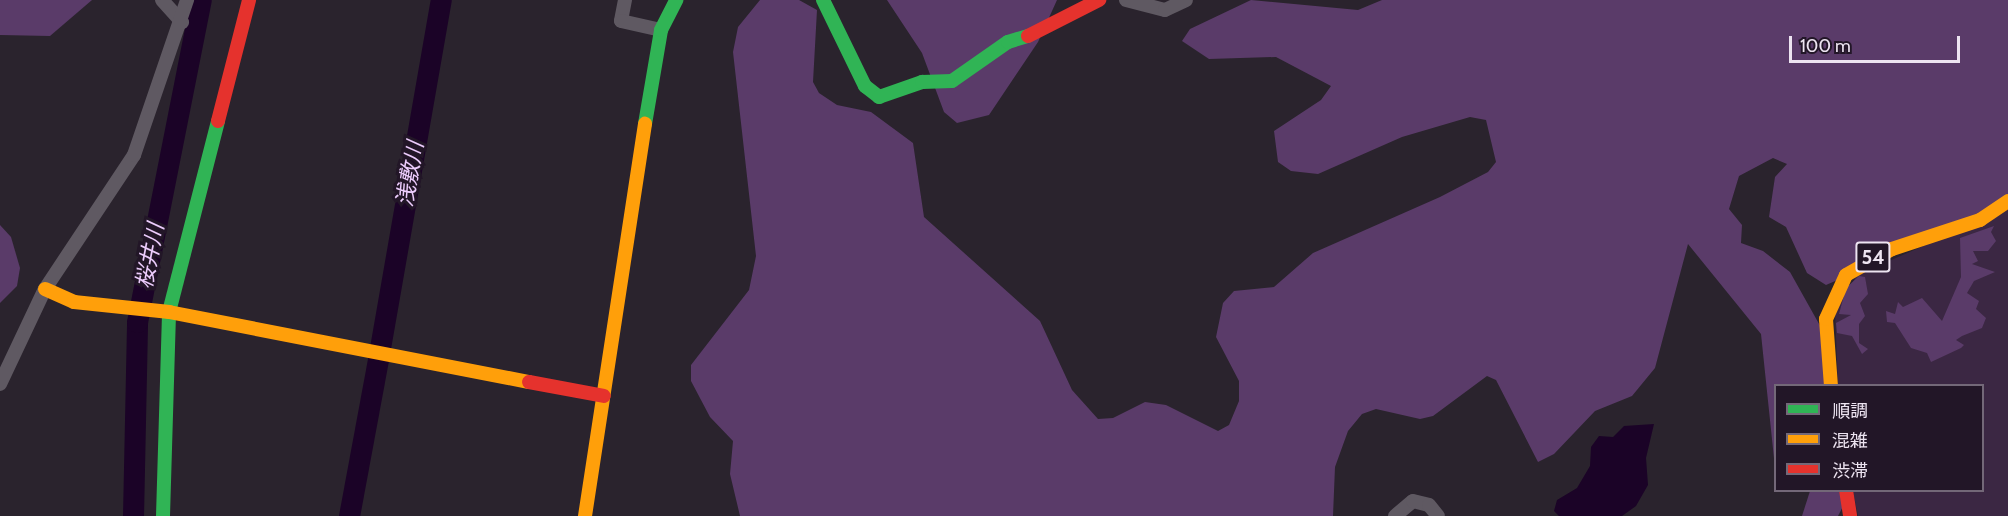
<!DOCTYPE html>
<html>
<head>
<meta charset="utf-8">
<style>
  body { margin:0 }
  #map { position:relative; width:2008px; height:516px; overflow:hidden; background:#2a232d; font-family:Cabin,"Noto Sans JP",sans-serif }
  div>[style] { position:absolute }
  .green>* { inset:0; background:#3b2743 }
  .forest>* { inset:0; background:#5a3b69 }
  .water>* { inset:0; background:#1b0327 }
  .river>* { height:21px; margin:-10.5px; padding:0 10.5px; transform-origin:10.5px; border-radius:10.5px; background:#1b0327 }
  .street>* { height:14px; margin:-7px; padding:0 7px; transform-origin:7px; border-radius:7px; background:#5f5962 }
  .fast>* { height:14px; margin:-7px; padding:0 7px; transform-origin:7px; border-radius:7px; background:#30b455 }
  .slow>* { height:14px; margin:-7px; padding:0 7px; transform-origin:7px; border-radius:7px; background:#ff9f0a }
  .jam>* { height:14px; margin:-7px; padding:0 7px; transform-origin:7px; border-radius:7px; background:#e5322d }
  span { translate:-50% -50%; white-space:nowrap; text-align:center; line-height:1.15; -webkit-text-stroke:6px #221627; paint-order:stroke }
  .shield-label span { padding:2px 4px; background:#221627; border:2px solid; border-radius:4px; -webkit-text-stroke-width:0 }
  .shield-label { font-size:20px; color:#ede4f1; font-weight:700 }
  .water-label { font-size:22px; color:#ecccfc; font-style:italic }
  .legend { position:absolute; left:1774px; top:384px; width:210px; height:108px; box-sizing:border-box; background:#221627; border:2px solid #736878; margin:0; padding:8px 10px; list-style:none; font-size:18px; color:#ede4f1 }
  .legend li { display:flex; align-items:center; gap:12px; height:30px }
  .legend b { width:30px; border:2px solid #736878 }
  .scale { position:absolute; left:1789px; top:36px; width:171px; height:27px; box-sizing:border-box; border:3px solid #ede4f1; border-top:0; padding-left:8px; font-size:18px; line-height:21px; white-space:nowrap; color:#ede4f1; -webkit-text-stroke:4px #221627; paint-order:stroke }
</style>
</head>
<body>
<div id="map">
  <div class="green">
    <i style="clip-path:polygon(2008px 209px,2008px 516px,1858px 516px,1853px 491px,1982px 490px,1982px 386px,1838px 385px,1835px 312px,1857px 275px)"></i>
  </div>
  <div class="forest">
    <i style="clip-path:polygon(0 0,92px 0,50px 36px,0 35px)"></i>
    <i style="clip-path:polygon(760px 0,799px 0,817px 10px,813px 82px,819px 93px,837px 105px,871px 112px,913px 143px,924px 217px,1040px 321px,1072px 390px,1098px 419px,1113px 418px,1145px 402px,1166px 405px,1218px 431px,1229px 425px,1239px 401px,1239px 381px,1216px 337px,1223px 303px,1234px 291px,1274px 287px,1313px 253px,1440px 197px,1488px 172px,1496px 162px,1486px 120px,1470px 117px,1402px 137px,1318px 174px,1291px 171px,1278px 162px,1274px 131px,1321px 100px,1331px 86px,1276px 57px,1209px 59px,1182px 41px,1190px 29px,1251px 0,1358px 10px,1382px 0,2008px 0,2008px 206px,1826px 285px,1807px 273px,1786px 227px,1769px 217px,1775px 177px,1787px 164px,1773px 158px,1739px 176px,1729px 209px,1742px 225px,1741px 243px,1763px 251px,1790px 272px,1823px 331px,1835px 385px,1776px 386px,1775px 468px,1761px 334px,1688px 244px,1655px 368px,1632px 396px,1595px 411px,1554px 454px,1538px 462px,1496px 380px,1487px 376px,1433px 416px,1420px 419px,1376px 409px,1362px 414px,1348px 431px,1335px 467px,1333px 516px,740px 516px,730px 474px,733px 441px,710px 417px,691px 381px,691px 365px,749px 290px,756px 256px,733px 52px,738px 27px)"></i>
    <i style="clip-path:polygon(887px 0,1057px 0,1038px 42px,989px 115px,957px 123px,944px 112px,922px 53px)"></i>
    <i style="clip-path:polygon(0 225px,11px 237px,20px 268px,17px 286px,0 303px)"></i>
    <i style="clip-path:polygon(1994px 226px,1991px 232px,1996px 241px,1988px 251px,1973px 251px,1978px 261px,1972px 264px,1995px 272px,1974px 281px,1967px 293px,1979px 301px,1976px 309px,1986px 318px,1982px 328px,1962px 336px,1956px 340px,1964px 345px,1961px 348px,1931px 362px,1927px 353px,1911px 348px,1895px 323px,1887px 322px,1886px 311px,1895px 314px,1898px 302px,1903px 307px,1922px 298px,1942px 321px,1961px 277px,1960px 238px)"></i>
    <i style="clip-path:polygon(1859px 276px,1865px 277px,1868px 294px,1860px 303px,1865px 316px,1859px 324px,1859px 343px,1868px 349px,1862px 354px,1852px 336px,1837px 333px,1836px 323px,1851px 315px,1839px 314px,1846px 288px)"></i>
    <i style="clip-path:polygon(1810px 491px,1849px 491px,1849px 495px,1838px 516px,1802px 516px)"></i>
  </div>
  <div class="water">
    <i style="clip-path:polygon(1654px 424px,1646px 458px,1648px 485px,1636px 506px,1622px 516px,1559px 516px,1554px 511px,1557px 500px,1577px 488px,1590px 466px,1591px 447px,1599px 436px,1613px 437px,1624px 426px)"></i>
  </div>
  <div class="river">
    <i style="left:380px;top:348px;width:353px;rotate:-80.1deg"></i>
    <i style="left:133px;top:516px;width:194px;rotate:-88.8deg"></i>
    <i style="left:137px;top:322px;width:328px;rotate:-78.8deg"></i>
    <i style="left:349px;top:516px;width:160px;rotate:-79.5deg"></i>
  </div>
  <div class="street">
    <i style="left:162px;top:0;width:30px;rotate:48deg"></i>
    <i style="left:625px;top:0;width:21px;rotate:101deg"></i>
    <i style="left:621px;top:21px;width:41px;rotate:12.7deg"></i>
    <i style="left:1126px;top:0;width:40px;rotate:14.4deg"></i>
    <i style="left:1165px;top:10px;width:23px;rotate:-25deg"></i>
    <i style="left:0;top:384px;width:105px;rotate:-64.7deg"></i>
    <i style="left:45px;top:289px;width:161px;rotate:-56.4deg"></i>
    <i style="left:134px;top:155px;width:164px;rotate:-71.1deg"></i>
    <i style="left:1395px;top:516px;width:23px;rotate:-40deg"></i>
    <i style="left:1413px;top:501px;width:16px;rotate:14deg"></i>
    <i style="left:1429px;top:505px;width:14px;rotate:51deg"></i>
  </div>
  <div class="fast">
    <i style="left:823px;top:0;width:96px;rotate:64deg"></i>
    <i style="left:865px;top:86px;width:18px;rotate:38deg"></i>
    <i style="left:879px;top:97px;width:46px;rotate:-19.2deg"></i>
    <i style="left:922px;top:82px;width:30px;rotate:-2deg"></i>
    <i style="left:952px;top:81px;width:68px;rotate:-34.9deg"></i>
    <i style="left:1008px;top:42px;width:21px;rotate:-17deg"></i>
    <i style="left:645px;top:124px;width:95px;rotate:-80.3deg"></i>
    <i style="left:661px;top:30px;width:34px;rotate:-63deg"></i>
    <i style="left:163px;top:516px;width:204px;rotate:-88.3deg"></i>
    <i style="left:169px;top:312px;width:197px;rotate:-75.6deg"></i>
  </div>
  <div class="slow">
    <i style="left:45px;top:289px;width:32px;rotate:24deg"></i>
    <i style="left:74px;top:302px;width:96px;rotate:6deg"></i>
    <i style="left:169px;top:312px;width:367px;rotate:11deg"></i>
    <i style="left:1831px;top:386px;width:67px;rotate:-94.3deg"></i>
    <i style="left:1826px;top:319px;width:48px;rotate:-65.6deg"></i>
    <i style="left:1846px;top:275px;width:53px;rotate:-29.5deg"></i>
    <i style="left:1892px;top:249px;width:93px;rotate:-18.2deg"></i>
    <i style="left:1980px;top:220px;width:34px;rotate:-34deg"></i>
    <i style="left:585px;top:516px;width:397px;rotate:-81.3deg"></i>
  </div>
  <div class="jam">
    <i style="left:1028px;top:36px;width:80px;rotate:-26.9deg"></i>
    <i style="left:218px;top:121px;width:125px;rotate:-75.6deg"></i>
    <i style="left:529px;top:382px;width:76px;rotate:10.6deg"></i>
    <i style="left:1846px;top:490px;width:26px;rotate:81deg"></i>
  </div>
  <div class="shield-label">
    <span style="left:1873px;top:257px">54</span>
  </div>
  <div class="water-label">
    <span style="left:410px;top:174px;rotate:-80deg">浅敷川</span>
    <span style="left:150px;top:256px;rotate:-79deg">桜井川</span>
  </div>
  <ul class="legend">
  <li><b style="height:8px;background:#30b455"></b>順調</li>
  <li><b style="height:8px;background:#ff9f0a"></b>混雑</li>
  <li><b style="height:8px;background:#e5322d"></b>渋滞</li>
  </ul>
  <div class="scale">100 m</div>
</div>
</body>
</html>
